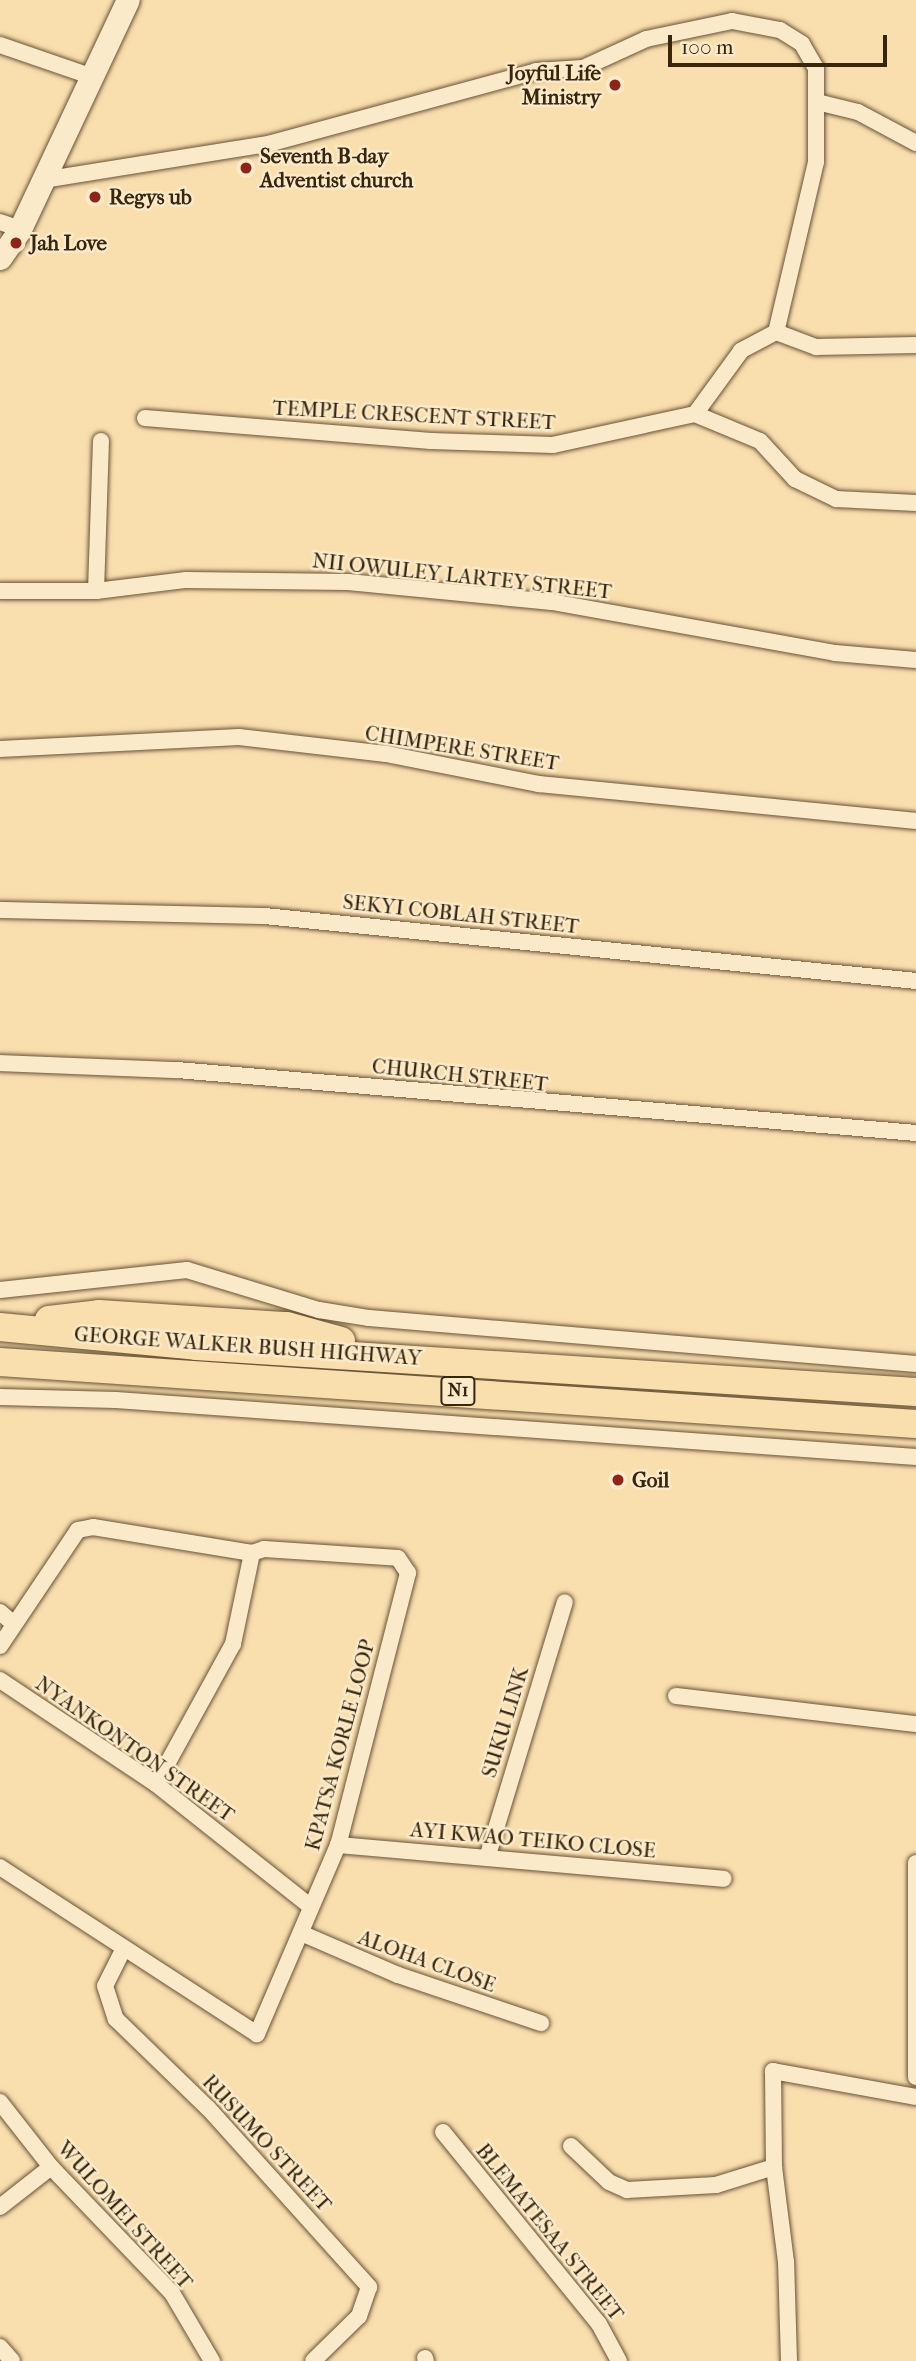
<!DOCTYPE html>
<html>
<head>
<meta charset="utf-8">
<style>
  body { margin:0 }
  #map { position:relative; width:916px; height:2361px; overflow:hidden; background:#f9deae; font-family:"IM FELL French Canon",serif }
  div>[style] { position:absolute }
  .roads { filter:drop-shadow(0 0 2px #685335) drop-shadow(0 0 2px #685335) }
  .minor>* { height:16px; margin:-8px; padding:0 8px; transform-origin:8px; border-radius:8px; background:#fbeaca }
  .secondary>* { height:23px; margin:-11.5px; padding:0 11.5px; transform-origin:11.5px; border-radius:11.5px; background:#fbeaca }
  .trunk>* { height:28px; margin:-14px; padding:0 14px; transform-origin:14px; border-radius:14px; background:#f9deae }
  .dots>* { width:19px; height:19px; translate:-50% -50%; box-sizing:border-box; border:4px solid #fbeaca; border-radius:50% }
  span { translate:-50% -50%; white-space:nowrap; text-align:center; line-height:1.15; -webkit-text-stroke:5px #fbeaca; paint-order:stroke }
  .shield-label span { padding:2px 5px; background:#fbeaca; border:2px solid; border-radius:5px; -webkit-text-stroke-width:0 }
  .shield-label { font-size:19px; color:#37250d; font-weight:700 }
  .poi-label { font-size:21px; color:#37250d; font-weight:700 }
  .right { translate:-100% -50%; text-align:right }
  .left { translate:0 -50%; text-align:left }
  .street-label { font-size:21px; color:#37250d }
  .scale { position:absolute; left:668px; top:35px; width:219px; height:32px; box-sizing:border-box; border:4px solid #37250d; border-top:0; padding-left:9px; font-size:21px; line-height:24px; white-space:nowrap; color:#37250d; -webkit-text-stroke:5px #fbeaca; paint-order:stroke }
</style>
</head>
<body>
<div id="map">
  <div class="roads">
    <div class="minor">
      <i style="left:0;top:45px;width:98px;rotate:19deg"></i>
      <i style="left:817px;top:102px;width:42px;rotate:13.7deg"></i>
      <i style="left:858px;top:112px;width:66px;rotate:28.1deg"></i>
      <i style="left:43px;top:180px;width:228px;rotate:-9.1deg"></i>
      <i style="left:268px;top:144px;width:278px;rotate:-15.2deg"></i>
      <i style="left:536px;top:71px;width:47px;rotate:-3.7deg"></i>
      <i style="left:583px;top:68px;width:69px;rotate:-24.7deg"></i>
      <i style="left:646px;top:39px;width:88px;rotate:-11.8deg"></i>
      <i style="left:732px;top:21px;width:49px;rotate:10.6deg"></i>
      <i style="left:780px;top:30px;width:26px;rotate:32deg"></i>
      <i style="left:802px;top:44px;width:28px;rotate:60deg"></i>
      <i style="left:816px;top:68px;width:94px;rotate:90deg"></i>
      <i style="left:816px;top:162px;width:175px;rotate:103.2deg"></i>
      <i style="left:776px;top:332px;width:40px;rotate:152deg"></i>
      <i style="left:741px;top:351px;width:78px;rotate:126.1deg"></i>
      <i style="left:695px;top:414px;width:145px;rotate:167.7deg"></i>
      <i style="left:553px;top:445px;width:122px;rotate:-178.1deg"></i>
      <i style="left:431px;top:441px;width:287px;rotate:-175.4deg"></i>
      <i style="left:0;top:222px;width:21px;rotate:19deg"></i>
      <i style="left:776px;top:332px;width:43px;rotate:20.6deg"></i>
      <i style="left:816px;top:347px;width:100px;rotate:-1.1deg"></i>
      <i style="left:695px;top:414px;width:70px;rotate:22.6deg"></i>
      <i style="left:760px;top:441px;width:52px;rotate:47.4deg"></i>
      <i style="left:795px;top:479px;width:46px;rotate:26deg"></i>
      <i style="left:836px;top:499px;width:80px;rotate:2.9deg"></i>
      <i style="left:0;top:591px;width:96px"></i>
      <i style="left:96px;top:591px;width:91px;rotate:-7deg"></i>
      <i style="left:186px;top:580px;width:162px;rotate:0.7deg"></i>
      <i style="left:348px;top:582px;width:205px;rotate:5.6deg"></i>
      <i style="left:552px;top:602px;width:288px;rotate:10.2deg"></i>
      <i style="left:835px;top:653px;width:81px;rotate:4.9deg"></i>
      <i style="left:96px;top:591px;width:150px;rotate:-88.1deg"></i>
      <i style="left:0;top:749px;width:239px;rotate:-2.9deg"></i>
      <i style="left:239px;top:737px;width:148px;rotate:6.6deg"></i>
      <i style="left:386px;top:754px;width:156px;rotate:11.1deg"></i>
      <i style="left:539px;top:784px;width:379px;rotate:5.6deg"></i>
      <i style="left:0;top:910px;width:264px;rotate:1.3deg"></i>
      <i style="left:264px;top:916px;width:655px;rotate:5.69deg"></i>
      <i style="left:0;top:1063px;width:177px;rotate:2.3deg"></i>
      <i style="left:177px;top:1070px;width:742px;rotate:4.87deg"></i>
      <i style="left:0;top:1290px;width:188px;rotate:-6.1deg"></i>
      <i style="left:187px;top:1270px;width:138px;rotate:16.9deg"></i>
      <i style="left:319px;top:1310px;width:51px;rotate:9.1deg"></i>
      <i style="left:369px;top:1318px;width:549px;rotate:4.81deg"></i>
      <i style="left:0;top:1397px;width:116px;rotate:1.5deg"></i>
      <i style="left:116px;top:1400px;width:802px;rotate:4.08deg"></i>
      <i style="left:0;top:1612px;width:18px;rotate:41deg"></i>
      <i style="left:0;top:1646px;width:140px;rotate:-56.1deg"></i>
      <i style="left:78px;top:1530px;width:15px;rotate:-11deg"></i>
      <i style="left:93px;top:1527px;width:161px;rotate:9.3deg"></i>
      <i style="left:252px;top:1553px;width:13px;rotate:-18deg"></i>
      <i style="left:264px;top:1549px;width:134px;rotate:3.8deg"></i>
      <i style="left:398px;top:1558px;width:18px;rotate:56deg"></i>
      <i style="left:408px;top:1573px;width:281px;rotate:104.4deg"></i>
      <i style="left:338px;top:1845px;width:206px;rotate:113.2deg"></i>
      <i style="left:257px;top:2034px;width:306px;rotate:-147deg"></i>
      <i style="left:0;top:1680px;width:187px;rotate:33.7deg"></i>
      <i style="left:156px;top:1784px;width:198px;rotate:38.4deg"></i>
      <i style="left:676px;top:1696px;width:242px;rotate:6.7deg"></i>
      <i style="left:156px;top:1784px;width:160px;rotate:-61.2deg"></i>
      <i style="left:233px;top:1644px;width:93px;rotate:-78.2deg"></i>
      <i style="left:338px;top:1845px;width:387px;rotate:5deg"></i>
      <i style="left:488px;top:1855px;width:264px;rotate:-73.1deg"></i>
      <i style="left:916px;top:1863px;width:214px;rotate:90deg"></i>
      <i style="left:301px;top:1933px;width:106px;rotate:23.4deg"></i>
      <i style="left:398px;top:1975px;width:151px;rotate:18.6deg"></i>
      <i style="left:124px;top:1948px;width:42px;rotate:116.6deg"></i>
      <i style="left:105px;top:1986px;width:35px;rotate:72deg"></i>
      <i style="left:116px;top:2019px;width:128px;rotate:44.1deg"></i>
      <i style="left:208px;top:2108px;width:241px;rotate:48deg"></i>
      <i style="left:369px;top:2287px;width:31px;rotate:109deg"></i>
      <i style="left:359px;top:2316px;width:64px;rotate:135.6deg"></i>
      <i style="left:0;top:2102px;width:83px;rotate:51.9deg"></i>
      <i style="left:51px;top:2167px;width:175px;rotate:46.2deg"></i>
      <i style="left:172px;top:2293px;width:79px;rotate:59.5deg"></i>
      <i style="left:443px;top:2132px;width:247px;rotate:50.9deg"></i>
      <i style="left:599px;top:2324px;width:42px;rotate:61.6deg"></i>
      <i style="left:571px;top:2146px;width:52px;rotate:43.5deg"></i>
      <i style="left:609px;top:2182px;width:20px;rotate:24deg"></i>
      <i style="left:627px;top:2190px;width:89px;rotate:-3.2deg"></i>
      <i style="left:716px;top:2185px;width:61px;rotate:-17.2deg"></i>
      <i style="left:0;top:2207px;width:65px;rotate:-38.1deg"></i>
      <i style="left:0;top:2347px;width:18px;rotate:49deg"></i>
      <i style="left:425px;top:2358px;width:3px;rotate:72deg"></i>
      <i style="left:789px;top:2361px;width:99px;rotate:-91.7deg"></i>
      <i style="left:786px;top:2262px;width:96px;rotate:-97.2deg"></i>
      <i style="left:774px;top:2167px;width:96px;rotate:-90.6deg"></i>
      <i style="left:773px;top:2071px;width:145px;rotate:10.3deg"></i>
    </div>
    <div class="secondary">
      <i style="left:0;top:258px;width:35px;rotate:-55deg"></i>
      <i style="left:20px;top:229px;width:253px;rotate:-64.8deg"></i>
    </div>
    <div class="trunk">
      <i style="left:49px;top:1320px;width:50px;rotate:-6.8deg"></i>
      <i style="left:99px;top:1314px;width:188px;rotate:3.7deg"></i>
      <i style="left:287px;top:1326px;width:56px;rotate:15.5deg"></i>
      <i style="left:0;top:1327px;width:197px;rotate:5.5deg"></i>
      <i style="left:196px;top:1346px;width:721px;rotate:3.66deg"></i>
      <i style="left:0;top:1362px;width:918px;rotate:3.87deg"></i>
    </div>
  </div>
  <div class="dots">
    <i style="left:615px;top:85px;background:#8f2418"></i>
    <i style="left:246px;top:168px;background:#8f2418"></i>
    <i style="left:95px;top:197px;background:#8f2418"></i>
    <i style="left:16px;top:243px;background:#8f2418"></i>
    <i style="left:618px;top:1480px;background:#8f2418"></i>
  </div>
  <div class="shield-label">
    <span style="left:458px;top:1391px">N1</span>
  </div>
  <div class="poi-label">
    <span class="right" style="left:601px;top:85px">Joyful Life<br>Ministry</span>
    <span class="left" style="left:260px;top:168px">Seventh B-day<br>Adventist church</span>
    <span class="left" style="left:109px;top:197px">Regys ub</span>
    <span class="left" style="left:30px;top:243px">Jah Love</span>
    <span class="left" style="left:632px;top:1480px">Goil</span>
  </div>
  <div class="street-label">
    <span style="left:414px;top:415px;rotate:3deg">TEMPLE CRESCENT STREET</span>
    <span style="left:462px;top:576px;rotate:6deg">NII OWULEY LARTEY STREET</span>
    <span style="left:462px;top:748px;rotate:9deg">CHIMPERE STREET</span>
    <span style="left:461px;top:914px;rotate:6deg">SEKYI COBLAH STREET</span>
    <span style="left:460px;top:1075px;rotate:6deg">CHURCH STREET</span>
    <span style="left:248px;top:1346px;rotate:4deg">GEORGE WALKER BUSH HIGHWAY</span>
    <span style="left:505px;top:1722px;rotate:-73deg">SUKU LINK</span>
    <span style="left:340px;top:1745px;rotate:-75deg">KPATSA KORLE LOOP</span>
    <span style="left:135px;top:1749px;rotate:35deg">NYANKONTON STREET</span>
    <span style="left:533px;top:1840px;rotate:5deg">AYI KWAO TEIKO CLOSE</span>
    <span style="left:427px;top:1961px;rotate:20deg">ALOHA CLOSE</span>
    <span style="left:267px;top:2143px;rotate:47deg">RUSUMO STREET</span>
    <span style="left:125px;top:2215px;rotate:48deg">WULOMEI STREET</span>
    <span style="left:550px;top:2232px;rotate:51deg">BLEMATESAA STREET</span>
  </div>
  <div class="scale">100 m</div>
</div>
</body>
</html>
